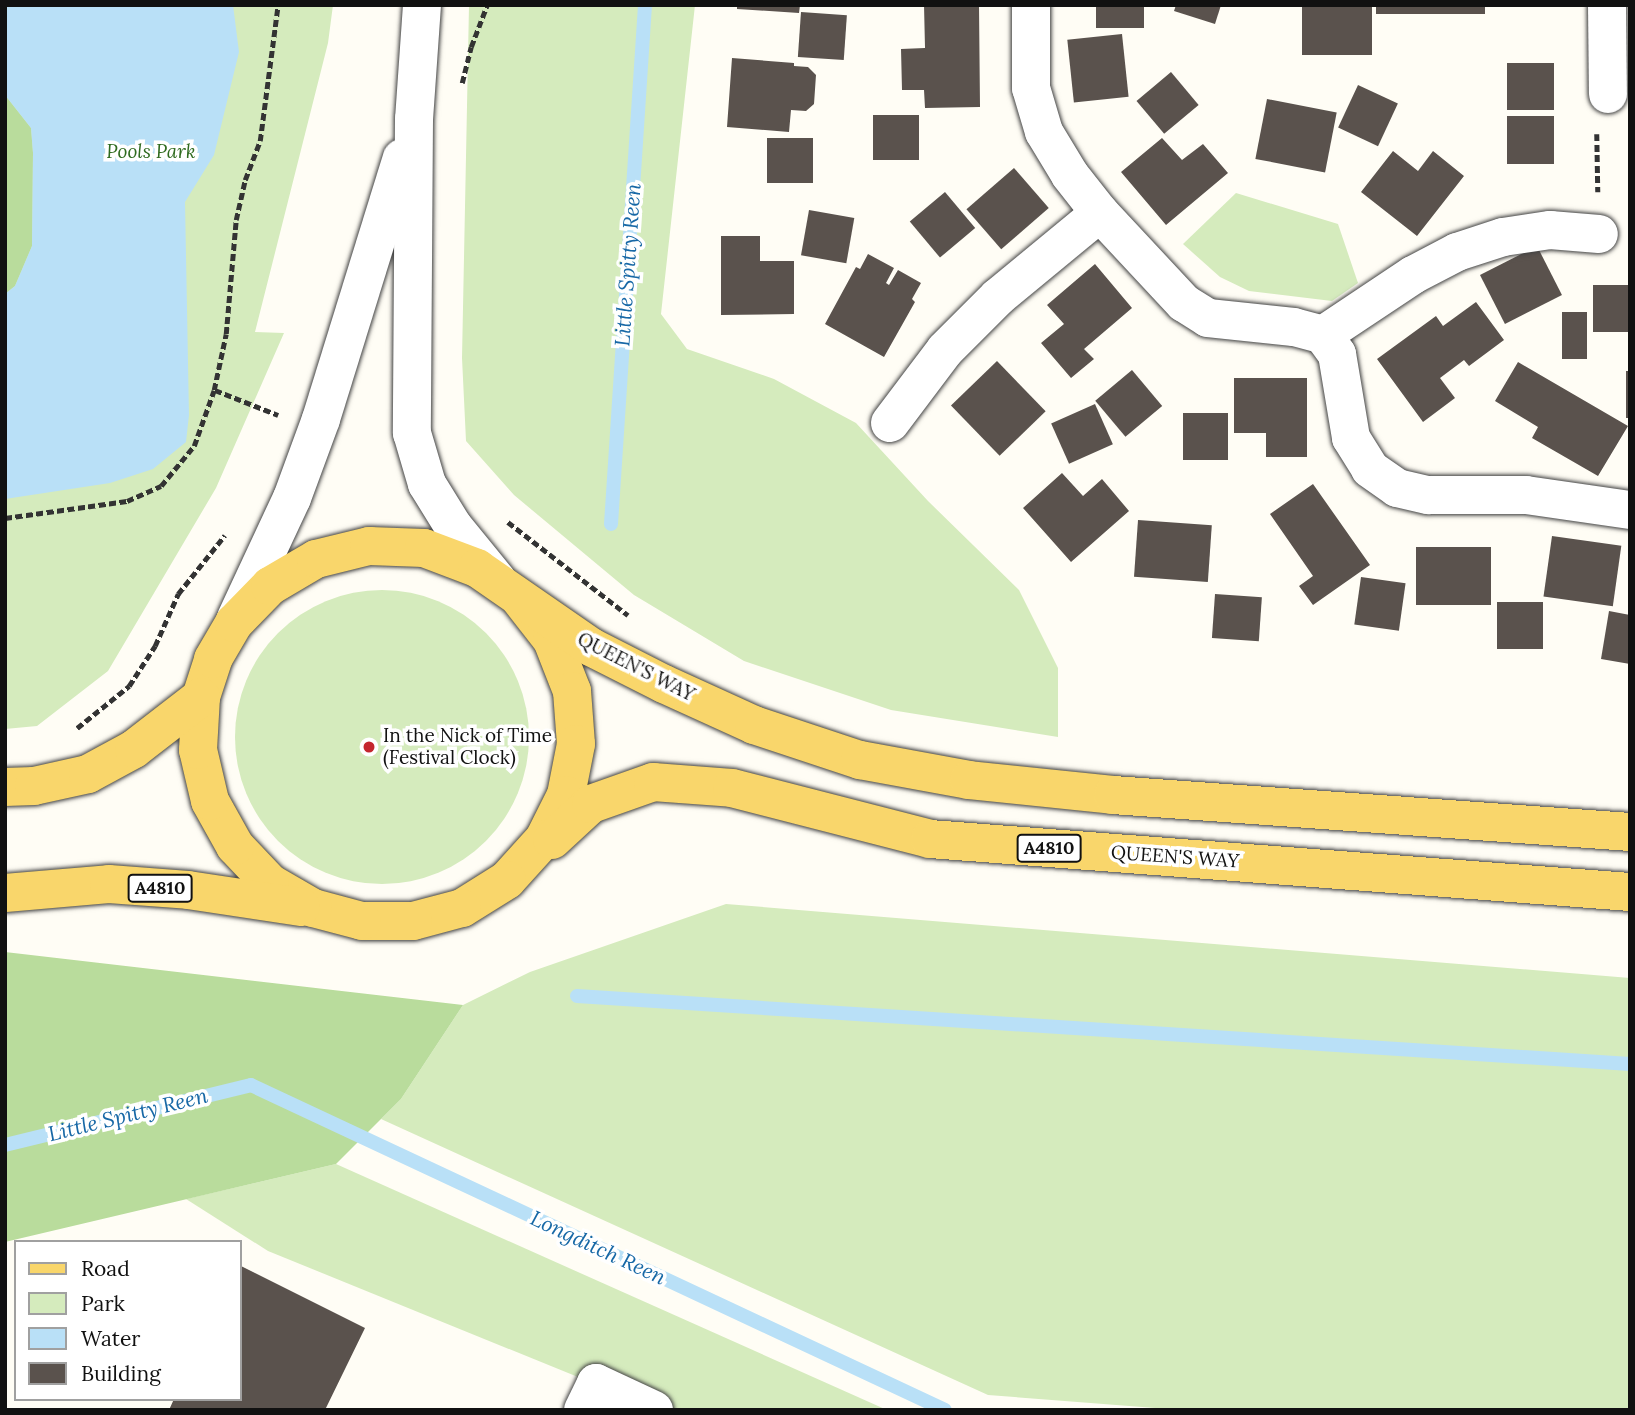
<!DOCTYPE html>
<html>
<head>
<meta charset="utf-8">
<style>
  body { margin:0 }
  #map { position:relative; width:1635px; height:1415px; overflow:hidden; background:#fffdf5; font-family:Lora,serif }
  div>[style] { position:absolute }
  .green>* { inset:0; background:#d5ebbd }
  .round { border-radius:50% }
  .forest>* { inset:0; background:#b9dc9c }
  .water>* { inset:0; background:#b9e0f7 }
  .stream>* { height:14px; margin:-7px; padding:0 7px; transform-origin:7px; border-radius:7px; background:#b9e0f7 }
  .building>* { inset:0; background:#5a524d; transform-origin:0 0 }
  .path>* { height:4.5px; margin-top:-2.25px; transform-origin:0; background:repeating-linear-gradient(90deg,#333 0 7px,transparent 0 10.5px) }
  .roads { filter:drop-shadow(0 0 2px #444) drop-shadow(0 0 2px #444) }
  .minor>* { height:38px; margin:-19px; padding:0 19px; transform-origin:19px; border-radius:19px; background:#fff }
  .major>* { height:38px; margin:-19px; padding:0 19px; transform-origin:19px; border-radius:19px; background:#f9d66b }
  .dots>* { width:19px; height:19px; translate:-50% -50%; box-sizing:border-box; border:4px solid #fff; border-radius:50% }
  span { translate:-50% -50%; white-space:nowrap; text-align:center; line-height:1.15; -webkit-text-stroke:7px #fff; paint-order:stroke }
  .shield-label span { padding:2px 5px; background:#fff; border:2px solid; border-radius:5px; -webkit-text-stroke-width:0 }
  .shield-label { font-size:18px; color:#111; font-weight:700 }
  .park-label { font-size:19px; color:#2f6b1f; font-style:italic }
  .street-label { font-size:19px; color:#111 }
  .poi-label { font-size:19px; color:#111 }
  .left { translate:0 -50%; text-align:left }
  .water-label { font-size:21px; color:#1768a6; font-style:italic }
  .frame { position:absolute; inset:0; border:7px solid #111; pointer-events:none }
  .legend { position:absolute; left:14px; top:1240px; width:228px; height:161px; box-sizing:border-box; background:#fff; border:2px solid #a0a0a0; margin:0; padding:9px 12px; list-style:none; font-size:21px; color:#111 }
  .legend li { display:flex; align-items:center; gap:14px; height:35px }
  .legend b { width:35px; border:2px solid #a0a0a0 }
</style>
</head>
<body>
<div id="map">
  <div class="green">
    <i style="clip-path:polygon(5px 5px,333px 5px,328px 43px,255px 332px,284px 333px,216px 488px,108px 671px,37px 726px,5px 729px)"></i>
    <i style="clip-path:polygon(469px 5px,695px 5px,661px 314px,687px 349px,774px 379px,856px 423px,928px 501px,1019px 590px,1058px 668px,1058px 737px,891px 710px,744px 661px,634px 595px,514px 495px,466px 441px,462px 358px)"></i>
    <i style="clip-path:polygon(1236px 193px,1338px 224px,1358px 283px,1332px 301px,1249px 291px,1220px 277px,1183px 244px)"></i>
    <i class="round" style="left:235px;top:590px;width:294px;height:294px"></i>
    <i style="clip-path:polygon(726px 904px,1630px 978px,1630px 1410px,1181px 1410px,988px 1395px,381px 1119px,401px 1099px,463px 1005px,530px 972px)"></i>
    <i style="clip-path:polygon(336px 1164px,887px 1410px,659px 1410px,268px 1251px,186px 1199px)"></i>
  </div>
  <div class="forest">
    <i style="clip-path:polygon(5px 95px,31px 128px,33px 153px,32px 246px,15px 286px,5px 294px)"></i>
    <i style="clip-path:polygon(5px 952px,255px 981px,463px 1005px,401px 1099px,336px 1164px,5px 1242px)"></i>
  </div>
  <div class="water">
    <i style="clip-path:polygon(5px 5px,233px 5px,239px 52px,214px 155px,185px 202px,189px 415px,186px 442px,153px 469px,110px 483px,5px 499px,5px 294px,15px 286px,32px 246px,33px 153px,31px 128px,5px 95px)"></i>
  </div>
  <div class="stream">
    <i style="left:611px;top:524px;width:520px;rotate:-86.25deg"></i>
    <i style="left:577px;top:996px;width:1055px;rotate:3.69deg"></i>
    <i style="left:5px;top:1145px;width:253px;rotate:-13.7deg"></i>
    <i style="left:251px;top:1085px;width:766px;rotate:25.09deg"></i>
  </div>
  <div class="building">
    <i style="clip-path:polygon(737px 5px,800px 5px,799px 13px,737px 9px)"></i>
    <i style="clip-path:polygon(924px 5px,979px 5px,980px 107px,925px 108px,924px 90px,902px 90px,901px 49px,925px 48px)"></i>
    <i style="left:1096px;top:5px;width:48px;height:23px"></i>
    <i style="clip-path:polygon(1176px 5px,1221px 5px,1215px 24px,1174px 11px)"></i>
    <i style="left:1376px;top:5px;width:109px;height:9px"></i>
    <i style="left:1302px;top:7px;width:70px;height:48px"></i>
    <i style="left:801px;top:12px;width:46px;height:45px;rotate:4deg"></i>
    <i style="left:1122px;top:34px;width:63px;height:55px;rotate:84deg"></i>
    <i style="clip-path:polygon(732px 58px,794px 63px,794px 66px,808px 67px,816px 75px,814px 104px,806px 111px,791px 110px,789px 132px,727px 127px)"></i>
    <i style="left:1507px;top:63px;width:47px;height:47px"></i>
    <i style="left:1171px;top:72px;width:43px;height:45px;rotate:50deg"></i>
    <i style="left:1358px;top:85px;width:44px;height:47px;rotate:25deg"></i>
    <i style="left:1267px;top:99px;width:71px;height:61px;rotate:11deg"></i>
    <i style="left:919px;top:115px;width:45px;height:46px;rotate:90deg"></i>
    <i style="left:1507px;top:116px;width:47px;height:48px"></i>
    <i style="left:767px;top:138px;width:46px;height:45px"></i>
    <i style="clip-path:polygon(1162px 138px,1182px 160px,1203px 144px,1228px 173px,1166px 225px,1121px 172px)"></i>
    <i style="clip-path:polygon(1393px 151px,1418px 171px,1433px 151px,1464px 176px,1417px 236px,1361px 192px)"></i>
    <i style="left:1014px;top:168px;width:53px;height:63px;rotate:49deg"></i>
    <i style="left:945px;top:192px;width:47px;height:46px;rotate:50deg"></i>
    <i style="left:809px;top:210px;width:46px;height:46px;rotate:10deg"></i>
    <i style="clip-path:polygon(721px 236px,760px 236px,760px 261px,794px 261px,794px 314px,721px 315px)"></i>
    <i style="left:1537px;top:246px;width:55px;height:64px;rotate:63deg"></i>
    <i style="clip-path:polygon(868px 254px,894px 268px,886px 283px,889px 285px,898px 270px,921px 283px,912px 299px,915px 302px,884px 357px,825px 324px,856px 267px,860px 269px)"></i>
    <i style="clip-path:polygon(1095px 264px,1132px 308px,1084px 349px,1094px 359px,1071px 378px,1041px 343px,1064px 324px,1047px 305px)"></i>
    <i style="left:1630px;top:285px;width:47px;height:37px;rotate:90deg"></i>
    <i style="clip-path:polygon(1476px 302px,1504px 340px,1469px 366px,1464px 360px,1440px 378px,1455px 398px,1423px 422px,1377px 359px,1436px 316px,1443px 326px)"></i>
    <i style="left:1562px;top:312px;width:25px;height:47px"></i>
    <i style="left:997px;top:361px;width:70px;height:64px;rotate:46deg"></i>
    <i style="clip-path:polygon(1518px 362px,1628px 426px,1598px 476px,1532px 438px,1538px 427px,1495px 401px)"></i>
    <i style="left:1132px;top:370px;width:47px;height:48px;rotate:50deg"></i>
    <i style="left:1630px;top:371px;width:47px;height:4px;rotate:90deg"></i>
    <i style="clip-path:polygon(1234px 378px,1307px 378px,1307px 457px,1266px 457px,1266px 433px,1234px 433px)"></i>
    <i style="left:1095px;top:404px;width:44px;height:48px;rotate:66deg"></i>
    <i style="left:1183px;top:413px;width:45px;height:47px"></i>
    <i style="clip-path:polygon(1062px 473px,1083px 496px,1102px 479px,1129px 511px,1071px 562px,1023px 508px)"></i>
    <i style="clip-path:polygon(1313px 484px,1370px 565px,1313px 605px,1299px 586px,1313px 576px,1270px 514px)"></i>
    <i style="left:1138px;top:520px;width:74px;height:57px;rotate:4deg"></i>
    <i style="left:1552px;top:536px;width:70px;height:61px;rotate:8deg"></i>
    <i style="left:1491px;top:547px;width:58px;height:75px;rotate:90deg"></i>
    <i style="left:1361px;top:577px;width:45px;height:48px;rotate:8deg"></i>
    <i style="left:1215px;top:594px;width:47px;height:44px;rotate:4deg"></i>
    <i style="left:1497px;top:602px;width:46px;height:47px"></i>
    <i style="clip-path:polygon(1609px 611px,1630px 615px,1630px 664px,1601px 659px)"></i>
    <i style="clip-path:polygon(241px 1266px,365px 1328px,325px 1410px,169px 1410px,174px 1399px,240px 1399px)"></i>
  </div>
  <div class="path">
    <i style="left:462px;top:83px;width:37px;rotate:-76deg"></i>
    <i style="left:471px;top:47px;width:45px;rotate:-69.1deg"></i>
    <i style="left:1597px;top:134px;width:58px;rotate:89deg"></i>
    <i style="left:215px;top:390px;width:68px;rotate:21.6deg"></i>
    <i style="left:5px;top:518px;width:123px;rotate:-7.9deg"></i>
    <i style="left:127px;top:501px;width:37px;rotate:-24deg"></i>
    <i style="left:161px;top:486px;width:52px;rotate:-50.5deg"></i>
    <i style="left:194px;top:446px;width:59px;rotate:-70.3deg"></i>
    <i style="left:214px;top:390px;width:57px;rotate:-77.9deg"></i>
    <i style="left:226px;top:334px;width:114px;rotate:-85deg"></i>
    <i style="left:236px;top:220px;width:41px;rotate:-77.3deg"></i>
    <i style="left:245px;top:180px;width:42px;rotate:-69deg"></i>
    <i style="left:260px;top:141px;width:137px;rotate:-82.5deg"></i>
    <i style="left:508px;top:522px;width:152px;rotate:37.8deg"></i>
    <i style="left:77px;top:728px;width:67px;rotate:-38.9deg"></i>
    <i style="left:129px;top:686px;width:48px;rotate:-57deg"></i>
    <i style="left:155px;top:646px;width:57px;rotate:-66.1deg"></i>
    <i style="left:178px;top:594px;width:75px;rotate:-51.5deg"></i>
  </div>
  <div class="roads">
    <div class="minor">
      <i style="left:422px;top:5px;width:114px;rotate:94deg"></i>
      <i style="left:414px;top:119px;width:314px;rotate:90.4deg"></i>
      <i style="left:412px;top:433px;width:53px;rotate:73.6deg"></i>
      <i style="left:427px;top:484px;width:49px;rotate:58.2deg"></i>
      <i style="left:453px;top:526px;width:70px;rotate:50.8deg"></i>
      <i style="left:1031px;top:5px;width:83px;rotate:90deg"></i>
      <i style="left:1031px;top:88px;width:46px;rotate:73.5deg"></i>
      <i style="left:1044px;top:132px;width:50px;rotate:58.8deg"></i>
      <i style="left:1070px;top:175px;width:48px;rotate:51.7deg"></i>
      <i style="left:1100px;top:213px;width:123px;rotate:47deg"></i>
      <i style="left:1184px;top:303px;width:28px;rotate:32deg"></i>
      <i style="left:1208px;top:318px;width:86px;rotate:6deg"></i>
      <i style="left:1294px;top:327px;width:30px;rotate:15deg"></i>
      <i style="left:1323px;top:335px;width:24px;rotate:54deg"></i>
      <i style="left:1337px;top:354px;width:85px;rotate:80.5deg"></i>
      <i style="left:1351px;top:438px;width:36px;rotate:58deg"></i>
      <i style="left:1370px;top:469px;width:33px;rotate:35deg"></i>
      <i style="left:1397px;top:488px;width:32px;rotate:13deg"></i>
      <i style="left:1428px;top:495px;width:98px"></i>
      <i style="left:1526px;top:495px;width:105px;rotate:8.2deg"></i>
      <i style="left:1607px;top:5px;width:89px;rotate:89.4deg"></i>
      <i style="left:1323px;top:335px;width:108px;rotate:-33.7deg"></i>
      <i style="left:1413px;top:275px;width:50px;rotate:-27.6deg"></i>
      <i style="left:1457px;top:252px;width:48px;rotate:-18.1deg"></i>
      <i style="left:1503px;top:237px;width:48px;rotate:-8.5deg"></i>
      <i style="left:1550px;top:230px;width:49px;rotate:4.7deg"></i>
      <i style="left:890px;top:423px;width:91px;rotate:-53deg"></i>
      <i style="left:945px;top:350px;width:75px;rotate:-45deg"></i>
      <i style="left:998px;top:297px;width:132px;rotate:-39.5deg"></i>
      <i style="left:236px;top:618px;width:132px;rotate:-65deg"></i>
      <i style="left:292px;top:498px;width:84px;rotate:-69.8deg"></i>
      <i style="left:321px;top:419px;width:273px;rotate:-72.8deg"></i>
      <i style="left:583px;top:1410px;width:30px;rotate:-64deg"></i>
      <i style="left:596px;top:1383px;width:64px;rotate:25deg"></i>
    </div>
    <div class="major">
      <i style="left:520px;top:599px;width:52px;rotate:52deg"></i>
      <i style="left:552px;top:640px;width:55px;rotate:68.6deg"></i>
      <i style="left:572px;top:691px;width:53px;rotate:85.7deg"></i>
      <i style="left:576px;top:744px;width:52px;rotate:101.1deg"></i>
      <i style="left:566px;top:795px;width:49px;rotate:116.6deg"></i>
      <i style="left:544px;top:839px;width:55px;rotate:132.1deg"></i>
      <i style="left:507px;top:880px;width:53px;rotate:148.1deg"></i>
      <i style="left:462px;top:908px;width:51px;rotate:165.1deg"></i>
      <i style="left:413px;top:921px;width:51px;rotate:180deg"></i>
      <i style="left:362px;top:921px;width:51px;rotate:-165.1deg"></i>
      <i style="left:313px;top:908px;width:50px;rotate:-149.8deg"></i>
      <i style="left:270px;top:883px;width:51px;rotate:-133.4deg"></i>
      <i style="left:235px;top:846px;width:51px;rotate:-119.1deg"></i>
      <i style="left:210px;top:801px;width:52px;rotate:-103.2deg"></i>
      <i style="left:198px;top:750px;width:53px;rotate:-86.8deg"></i>
      <i style="left:201px;top:697px;width:40px;rotate:-72deg"></i>
      <i style="left:213px;top:659px;width:42px;rotate:-59.7deg"></i>
      <i style="left:234px;top:623px;width:52px;rotate:-45.8deg"></i>
      <i style="left:270px;top:586px;width:53px;rotate:-30.4deg"></i>
      <i style="left:316px;top:559px;width:55px;rotate:-13.8deg"></i>
      <i style="left:369px;top:546px;width:55px;rotate:2.1deg"></i>
      <i style="left:424px;top:548px;width:57px;rotate:20.7deg"></i>
      <i style="left:477px;top:568px;width:139px;rotate:34.7deg"></i>
      <i style="left:591px;top:647px;width:82px;rotate:26.9deg"></i>
      <i style="left:664px;top:684px;width:99px;rotate:24.5deg"></i>
      <i style="left:754px;top:725px;width:112px;rotate:18.3deg"></i>
      <i style="left:860px;top:760px;width:111px;rotate:10.4deg"></i>
      <i style="left:969px;top:780px;width:145px;rotate:5.9deg"></i>
      <i style="left:1113px;top:795px;width:518px;rotate:4.09deg"></i>
      <i style="left:5px;top:787px;width:29px;rotate:-2deg"></i>
      <i style="left:34px;top:786px;width:55px;rotate:-12.5deg"></i>
      <i style="left:88px;top:774px;width:52px;rotate:-28.5deg"></i>
      <i style="left:134px;top:749px;width:85px;rotate:-37.8deg"></i>
      <i style="left:552px;top:840px;width:53px;rotate:-42.7deg"></i>
      <i style="left:591px;top:804px;width:66px;rotate:-19.5deg"></i>
      <i style="left:653px;top:782px;width:79px;rotate:4.3deg"></i>
      <i style="left:732px;top:788px;width:204px;rotate:14.4deg"></i>
      <i style="left:930px;top:839px;width:702px;rotate:4.33deg"></i>
      <i style="left:5px;top:893px;width:104px;rotate:-4.9deg"></i>
      <i style="left:109px;top:884px;width:79px;rotate:4.3deg"></i>
      <i style="left:188px;top:890px;width:114px;rotate:8.6deg"></i>
    </div>
  </div>
  <div class="dots">
    <i style="left:369px;top:747px;background:#c4262e"></i>
  </div>
  <div class="shield-label">
    <span style="left:1049px;top:848px">A4810</span>
    <span style="left:160px;top:888px">A4810</span>
  </div>
  <div class="park-label">
    <span style="left:151px;top:152px">Pools Park</span>
  </div>
  <div class="street-label">
    <span style="left:636px;top:667px;rotate:27deg">QUEEN'S WAY</span>
    <span style="left:1175px;top:857px;rotate:4deg">QUEEN'S WAY</span>
  </div>
  <div class="poi-label">
    <span class="left" style="left:383px;top:747px">In the Nick of Time<br>(Festival Clock)</span>
  </div>
  <div class="water-label">
    <span style="left:628px;top:265px;rotate:-86deg">Little Spitty Reen</span>
    <span style="left:128px;top:1115px;rotate:-14deg">Little Spitty Reen</span>
    <span style="left:598px;top:1248px;rotate:25deg">Longditch Reen</span>
  </div>
  <div class="frame"></div>
  <ul class="legend">
  <li><b style="height:9px;background:#f9d66b"></b>Road</li>
  <li><b style="height:19px;background:#d5ebbd"></b>Park</li>
  <li><b style="height:19px;background:#b9e0f7"></b>Water</li>
  <li><b style="height:19px;background:#5a524d"></b>Building</li>
  </ul>
</div>
</body>
</html>
